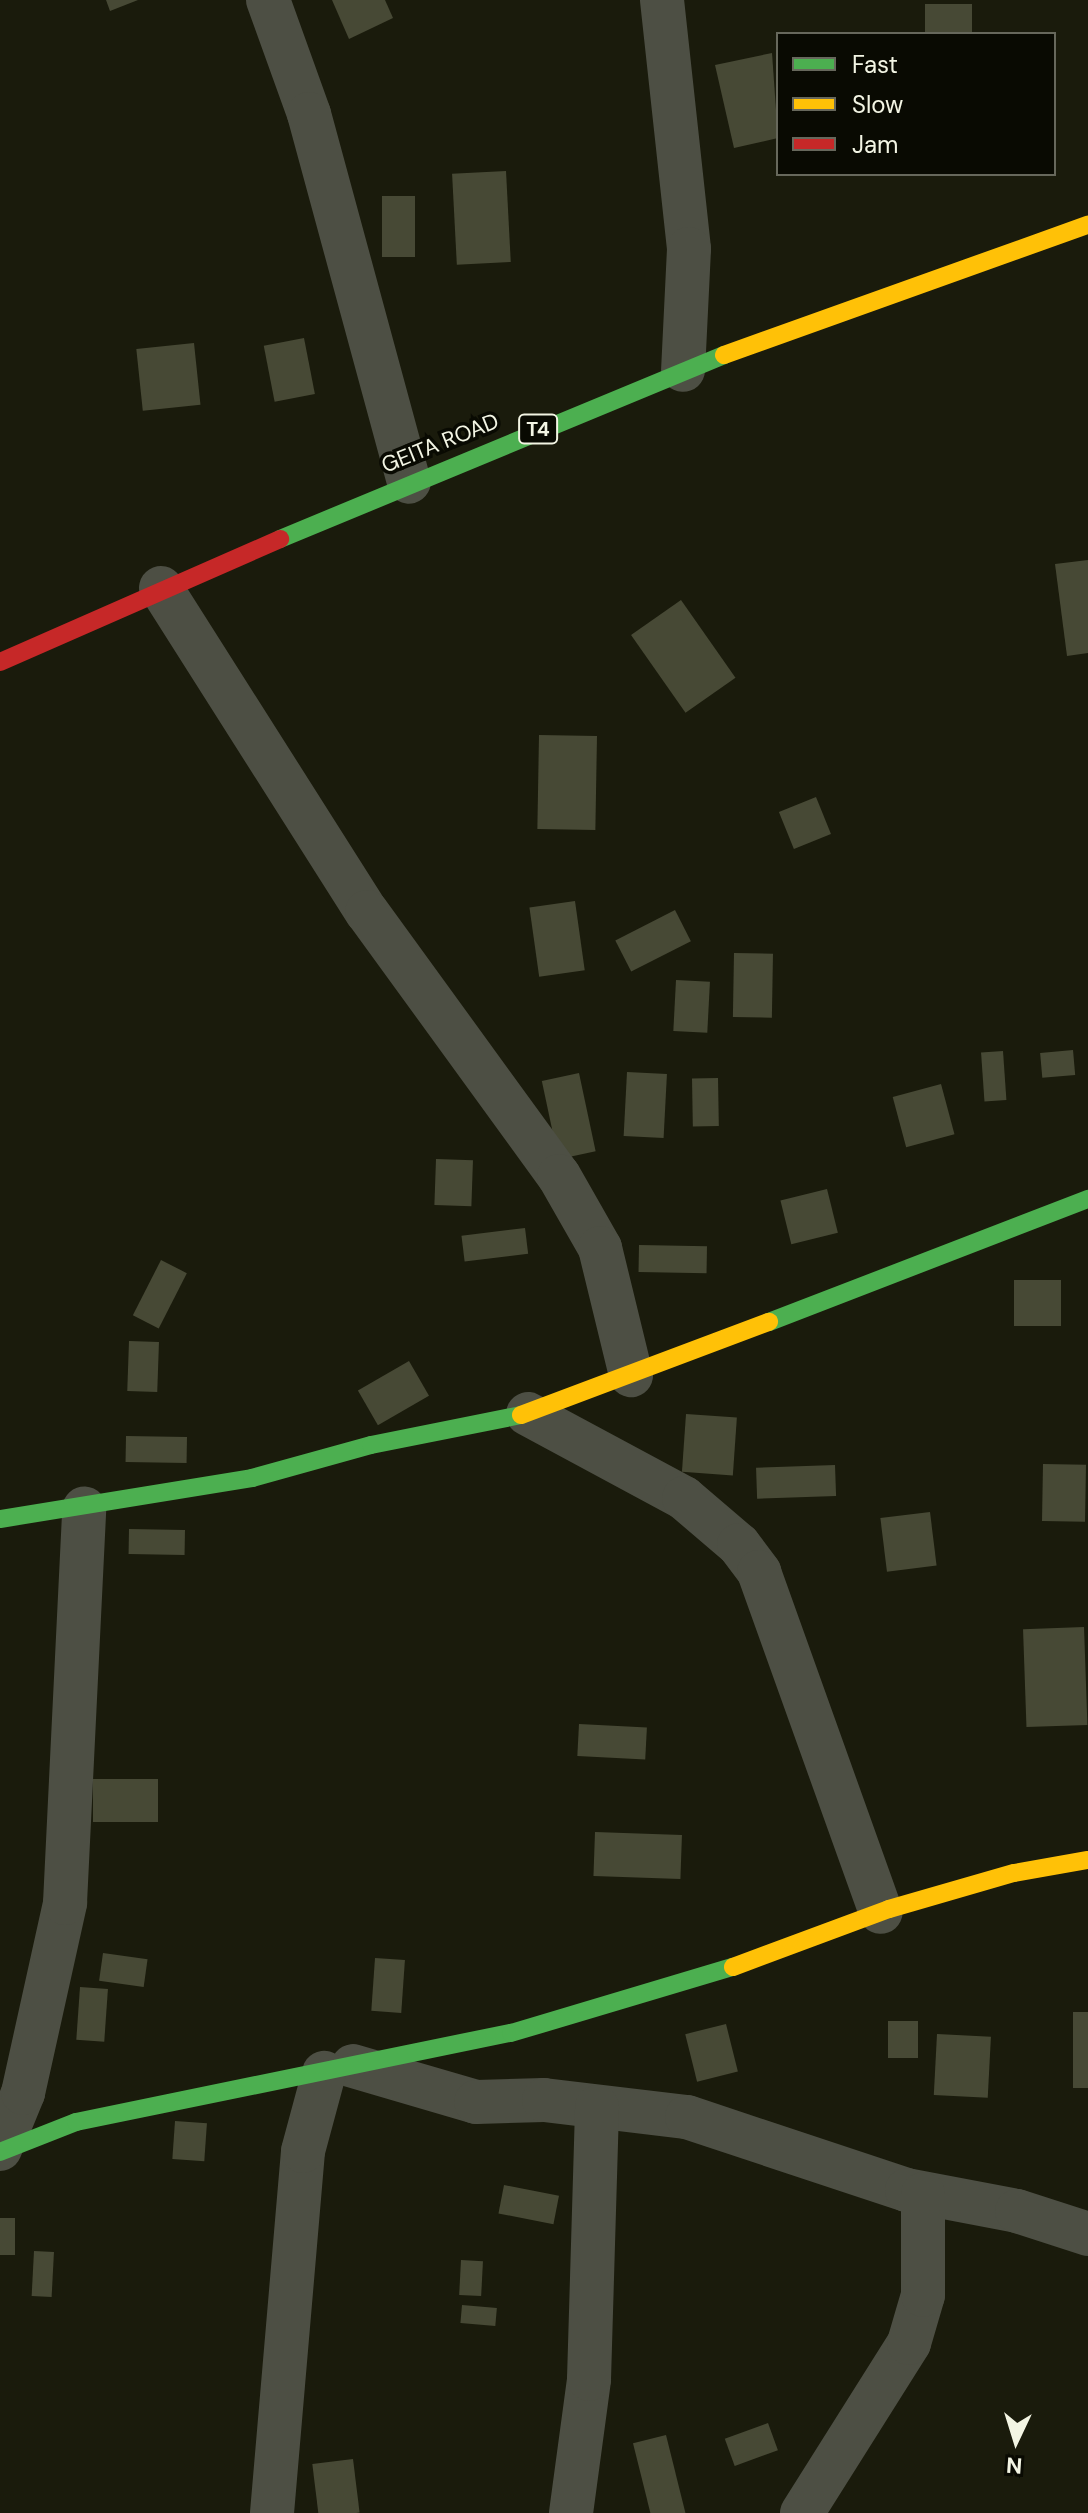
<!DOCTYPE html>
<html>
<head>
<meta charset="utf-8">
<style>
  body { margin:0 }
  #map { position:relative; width:1088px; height:2513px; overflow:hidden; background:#1a1b0c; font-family:"DM Sans",sans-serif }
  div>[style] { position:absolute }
  .building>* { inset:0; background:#474935; transform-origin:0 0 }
  .street>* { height:44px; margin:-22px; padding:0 22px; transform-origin:22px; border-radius:22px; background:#4d4f44 }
  .fast>* { height:18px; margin:-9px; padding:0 9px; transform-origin:9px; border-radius:9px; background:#4caf50 }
  .slow>* { height:18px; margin:-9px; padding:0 9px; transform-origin:9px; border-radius:9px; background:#ffc107 }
  .jam>* { height:18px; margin:-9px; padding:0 9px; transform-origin:9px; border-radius:9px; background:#c62828 }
  span { translate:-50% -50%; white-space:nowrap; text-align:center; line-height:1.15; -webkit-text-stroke:7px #090a02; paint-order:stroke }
  .shield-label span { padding:2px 6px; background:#090a02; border:2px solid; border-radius:6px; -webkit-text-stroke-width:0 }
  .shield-label { font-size:20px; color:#f3f5e4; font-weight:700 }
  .street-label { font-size:22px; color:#f3f5e4 }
  .legend { position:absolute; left:776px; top:32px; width:280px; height:144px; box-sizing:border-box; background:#090a02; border:2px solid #67685c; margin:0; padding:10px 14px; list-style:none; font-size:24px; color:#f3f5e4 }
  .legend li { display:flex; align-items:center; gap:16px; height:40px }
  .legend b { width:40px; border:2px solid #67685c }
  .north { position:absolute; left:976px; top:2401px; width:80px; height:80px; -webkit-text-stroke:6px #090a02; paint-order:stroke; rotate:184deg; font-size:22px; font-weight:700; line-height:32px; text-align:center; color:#f3f5e4 }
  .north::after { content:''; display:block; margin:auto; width:28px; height:36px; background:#f3f5e4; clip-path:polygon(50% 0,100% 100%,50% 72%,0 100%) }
</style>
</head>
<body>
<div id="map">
  <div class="building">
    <i style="clip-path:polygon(106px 0,138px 0,110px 11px)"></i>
    <i style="clip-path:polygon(332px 0,385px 0,393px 18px,349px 39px)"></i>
    <i style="left:925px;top:4px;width:47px;height:30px"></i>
    <i style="clip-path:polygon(772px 53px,778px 138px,734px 148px,715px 65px)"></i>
    <i style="left:506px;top:171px;width:91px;height:54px;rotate:87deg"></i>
    <i style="left:382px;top:196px;width:33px;height:61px"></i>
    <i style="left:304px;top:338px;width:57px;height:41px;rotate:79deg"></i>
    <i style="left:194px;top:343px;width:62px;height:58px;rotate:84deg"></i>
    <i style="clip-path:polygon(1088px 560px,1088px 653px,1067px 656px,1055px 564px)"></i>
    <i style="left:681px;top:600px;width:95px;height:61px;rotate:55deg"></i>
    <i style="left:539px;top:735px;width:58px;height:94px;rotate:1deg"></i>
    <i style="left:816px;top:797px;width:40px;height:40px;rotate:68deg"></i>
    <i style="left:575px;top:901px;width:70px;height:46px;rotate:82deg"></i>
    <i style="left:675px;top:910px;width:35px;height:67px;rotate:63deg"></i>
    <i style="left:734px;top:953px;width:39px;height:64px;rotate:1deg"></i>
    <i style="left:676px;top:980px;width:34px;height:51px;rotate:3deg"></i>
    <i style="left:1073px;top:1050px;width:25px;height:33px;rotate:85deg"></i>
    <i style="left:1003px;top:1051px;width:49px;height:22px;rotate:86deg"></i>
    <i style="left:627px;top:1072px;width:40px;height:64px;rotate:3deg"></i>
    <i style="left:579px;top:1073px;width:80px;height:38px;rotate:78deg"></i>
    <i style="left:718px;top:1078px;width:48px;height:26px;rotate:89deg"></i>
    <i style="left:941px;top:1084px;width:52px;height:50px;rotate:75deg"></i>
    <i style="left:436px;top:1159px;width:37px;height:46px;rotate:2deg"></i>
    <i style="left:827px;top:1189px;width:45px;height:48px;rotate:76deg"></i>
    <i style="left:525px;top:1228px;width:26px;height:64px;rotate:83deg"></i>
    <i style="left:639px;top:1245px;width:68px;height:27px;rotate:1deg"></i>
    <i style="left:161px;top:1260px;width:29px;height:62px;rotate:27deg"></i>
    <i style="left:1014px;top:1280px;width:47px;height:46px"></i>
    <i style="left:129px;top:1341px;width:30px;height:50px;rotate:2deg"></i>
    <i style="left:409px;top:1361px;width:40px;height:59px;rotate:60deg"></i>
    <i style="left:686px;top:1414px;width:51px;height:58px;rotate:4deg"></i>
    <i style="left:126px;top:1436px;width:61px;height:26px;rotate:1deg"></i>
    <i style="left:1043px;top:1464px;width:43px;height:57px;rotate:1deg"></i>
    <i style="left:835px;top:1465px;width:31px;height:79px;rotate:88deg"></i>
    <i style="left:930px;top:1512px;width:54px;height:50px;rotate:83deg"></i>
    <i style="left:129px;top:1529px;width:56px;height:25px;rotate:1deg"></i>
    <i style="left:1084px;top:1627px;width:98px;height:61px;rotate:88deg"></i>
    <i style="left:579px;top:1724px;width:68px;height:32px;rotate:3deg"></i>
    <i style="left:93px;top:1779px;width:65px;height:43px"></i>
    <i style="left:595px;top:1832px;width:87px;height:44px;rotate:2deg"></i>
    <i style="left:103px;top:1953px;width:45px;height:28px;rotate:8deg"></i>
    <i style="left:375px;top:1958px;width:30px;height:53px;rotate:4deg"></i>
    <i style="left:80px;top:1987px;width:28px;height:53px;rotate:4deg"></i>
    <i style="left:1073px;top:2012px;width:15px;height:76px"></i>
    <i style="left:918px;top:2021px;width:37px;height:30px;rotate:90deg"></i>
    <i style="left:726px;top:2024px;width:49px;height:42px;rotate:76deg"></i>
    <i style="left:937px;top:2034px;width:54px;height:61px;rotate:3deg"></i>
    <i style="left:175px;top:2121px;width:32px;height:38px;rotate:4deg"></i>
    <i style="left:504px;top:2185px;width:56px;height:29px;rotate:11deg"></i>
    <i style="left:0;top:2218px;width:15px;height:37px"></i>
    <i style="left:34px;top:2251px;width:20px;height:45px;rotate:3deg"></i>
    <i style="left:461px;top:2260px;width:22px;height:35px;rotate:3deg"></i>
    <i style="left:462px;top:2305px;width:35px;height:18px;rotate:5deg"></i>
    <i style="left:768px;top:2423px;width:29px;height:46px;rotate:70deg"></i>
    <i style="left:666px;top:2435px;width:81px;height:34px;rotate:76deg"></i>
    <i style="left:353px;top:2459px;width:54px;height:41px;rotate:83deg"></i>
  </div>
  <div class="street">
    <i style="left:268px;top:0;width:121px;rotate:70.2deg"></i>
    <i style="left:309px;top:114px;width:381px;rotate:74.8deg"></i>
    <i style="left:662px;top:0;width:250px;rotate:83.8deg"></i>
    <i style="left:689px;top:249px;width:121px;rotate:92.8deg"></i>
    <i style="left:161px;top:588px;width:384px;rotate:57.6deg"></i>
    <i style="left:367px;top:912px;width:326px;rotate:54deg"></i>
    <i style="left:559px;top:1176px;width:83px;rotate:60.3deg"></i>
    <i style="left:600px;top:1248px;width:131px;rotate:76.3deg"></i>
    <i style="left:528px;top:1414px;width:177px;rotate:28.3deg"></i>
    <i style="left:684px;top:1498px;width:72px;rotate:40.5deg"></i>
    <i style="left:739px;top:1545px;width:34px;rotate:53deg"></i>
    <i style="left:759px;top:1572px;width:361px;rotate:70.3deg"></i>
    <i style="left:353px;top:2066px;width:128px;rotate:16.3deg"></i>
    <i style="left:476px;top:2102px;width:68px;rotate:-1.7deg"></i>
    <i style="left:544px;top:2100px;width:144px;rotate:6.8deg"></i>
    <i style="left:687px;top:2117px;width:232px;rotate:18.4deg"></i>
    <i style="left:907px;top:2190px;width:112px;rotate:10.8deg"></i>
    <i style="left:1017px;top:2211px;width:75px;rotate:17.9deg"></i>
    <i style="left:0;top:2149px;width:61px;rotate:-67.7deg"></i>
    <i style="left:23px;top:2093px;width:195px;rotate:-77.5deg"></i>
    <i style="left:65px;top:1903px;width:395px;rotate:-87.2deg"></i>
    <i style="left:272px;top:2513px;width:363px;rotate:-85.1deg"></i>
    <i style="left:303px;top:2151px;width:81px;rotate:-74.9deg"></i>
    <i style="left:571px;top:2513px;width:135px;rotate:-82.3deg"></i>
    <i style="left:589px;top:2379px;width:272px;rotate:-88.3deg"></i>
    <i style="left:802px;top:2513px;width:201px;rotate:-57.8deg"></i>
    <i style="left:909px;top:2343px;width:50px;rotate:-73.7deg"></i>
    <i style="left:923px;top:2295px;width:101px;rotate:-90deg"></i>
  </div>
  <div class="fast">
    <i style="left:280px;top:539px;width:481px;rotate:-22.5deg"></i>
    <i style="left:769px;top:1322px;width:342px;rotate:-21.1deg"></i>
    <i style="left:0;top:1519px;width:255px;rotate:-9.2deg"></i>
    <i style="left:252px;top:1478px;width:123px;rotate:-15.5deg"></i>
    <i style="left:371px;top:1445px;width:153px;rotate:-11.3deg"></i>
    <i style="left:0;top:2152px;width:82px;rotate:-21.5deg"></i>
    <i style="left:76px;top:2122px;width:444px;rotate:-11.6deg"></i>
    <i style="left:511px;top:2033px;width:232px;rotate:-16.6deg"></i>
  </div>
  <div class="slow">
    <i style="left:724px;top:355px;width:387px;rotate:-19.7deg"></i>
    <i style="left:521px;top:1415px;width:265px;rotate:-20.6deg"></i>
    <i style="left:733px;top:1967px;width:166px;rotate:-20.4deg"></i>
    <i style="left:889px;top:1909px;width:130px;rotate:-16.1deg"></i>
    <i style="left:1014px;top:1873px;width:75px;rotate:-10deg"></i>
  </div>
  <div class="jam">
    <i style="left:0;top:662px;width:306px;rotate:-23.7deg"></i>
  </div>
  <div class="shield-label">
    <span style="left:538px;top:429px">T4</span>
  </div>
  <div class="street-label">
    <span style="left:440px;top:443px;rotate:-22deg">GEITA ROAD</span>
  </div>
  <ul class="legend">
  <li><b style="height:10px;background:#4caf50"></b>Fast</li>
  <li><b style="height:10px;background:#ffc107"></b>Slow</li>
  <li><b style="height:10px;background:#c62828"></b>Jam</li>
  </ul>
  <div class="north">N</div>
</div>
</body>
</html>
